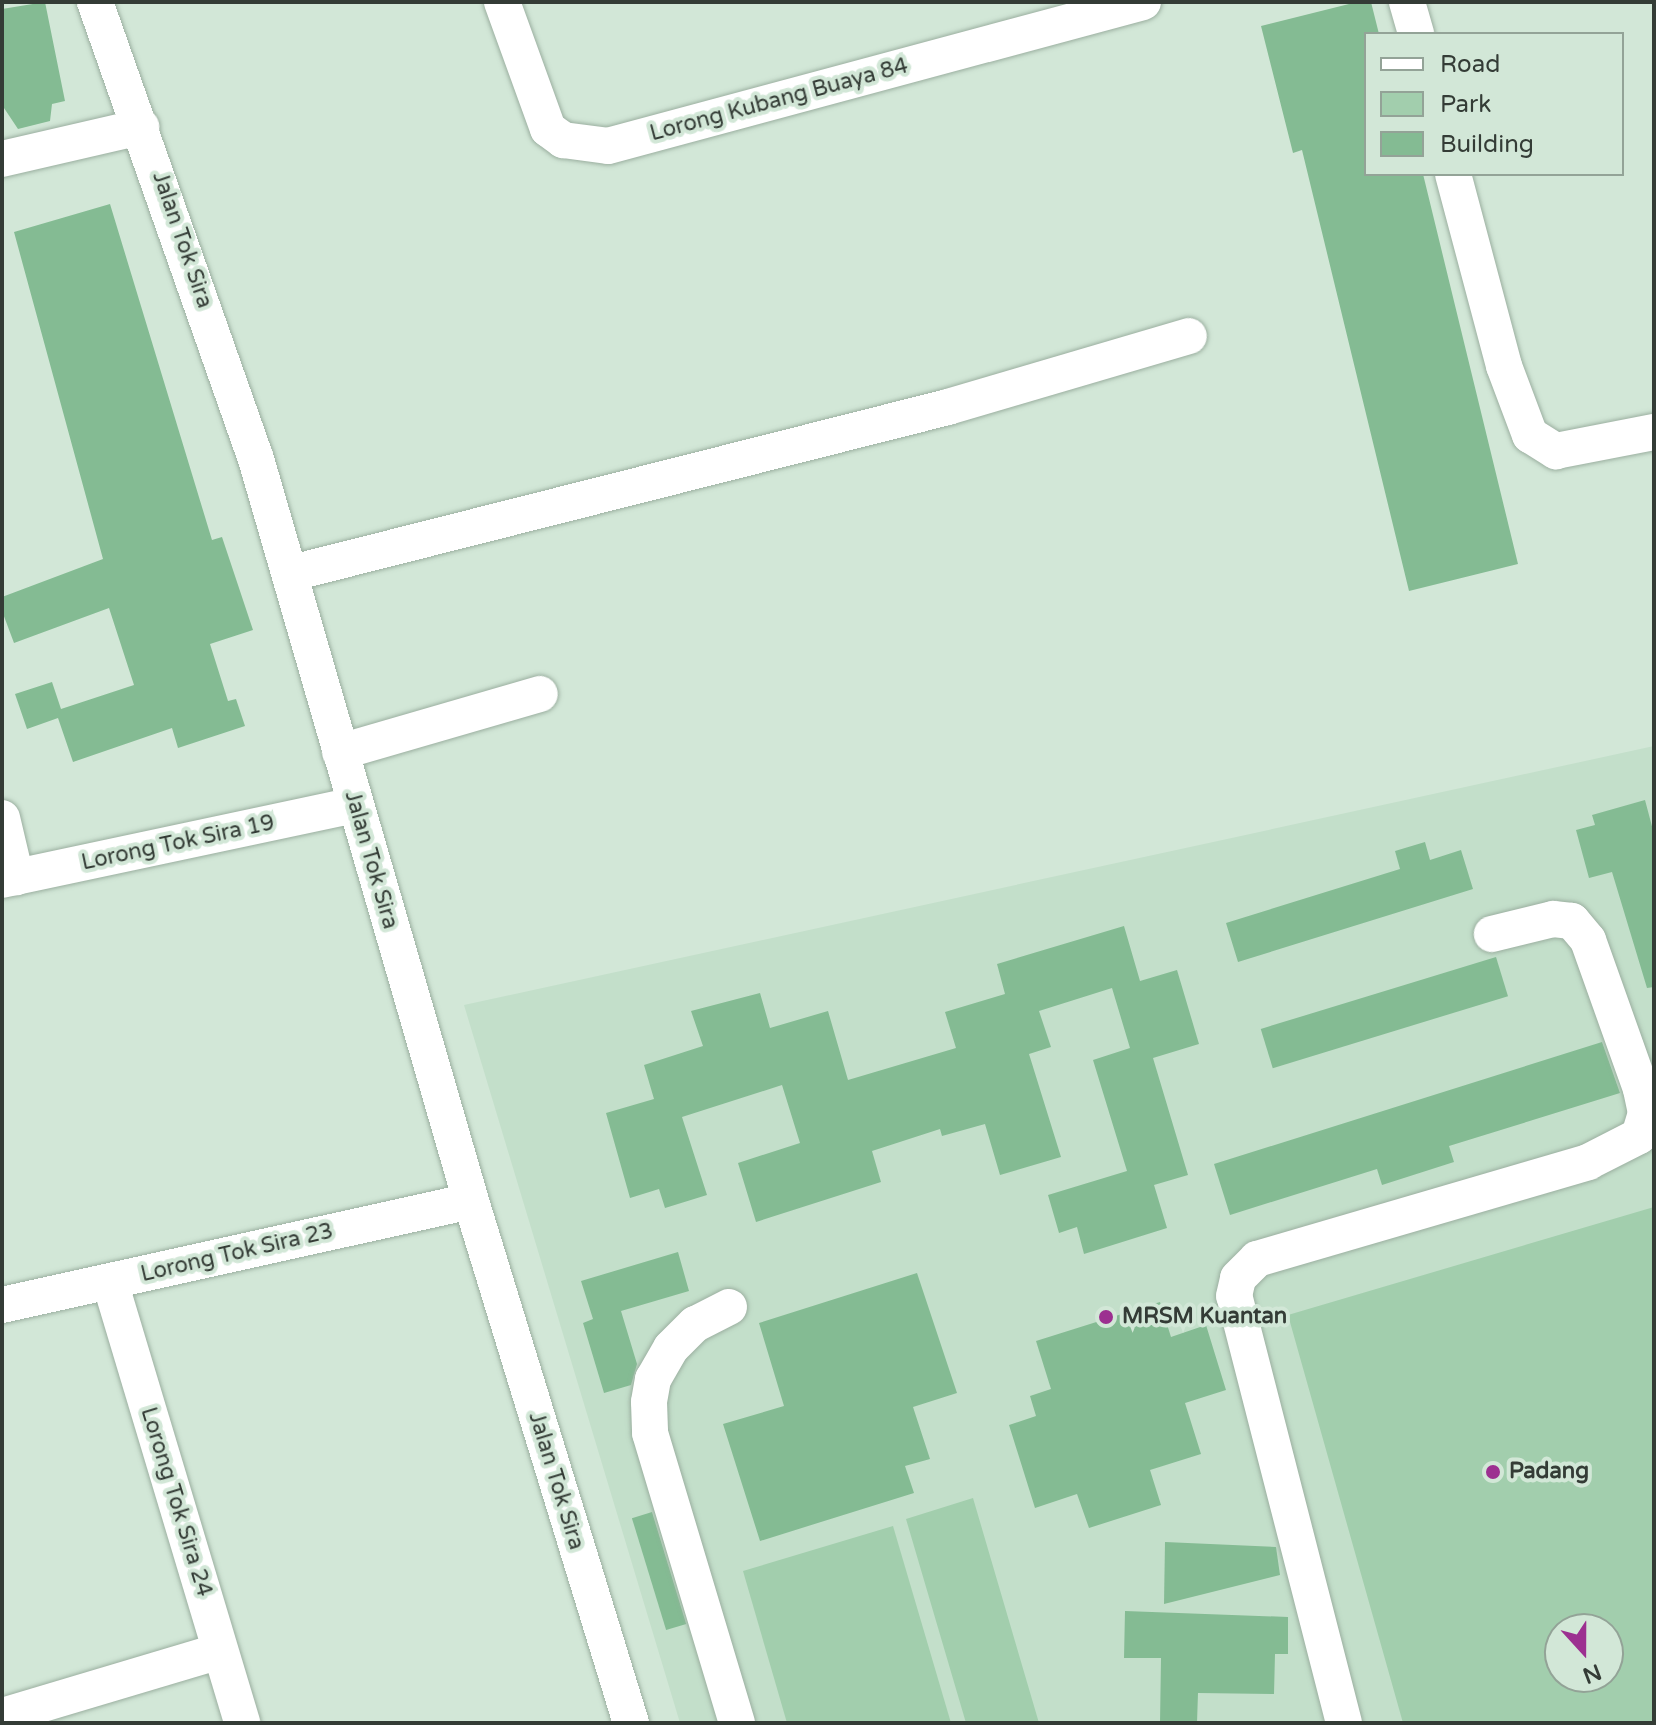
<!DOCTYPE html>
<html>
<head>
<meta charset="utf-8">
<style>
  body { margin:0 }
  #map { position:relative; width:1656px; height:1725px; overflow:hidden; background:#d2e7d7; font-family:"Varela Round",sans-serif }
  div>[style] { position:absolute }
  .built>* { inset:0; background:#c3dfca }
  .green>* { inset:0; background:#a2cead }
  .building>* { inset:0; background:#84bb93; transform-origin:0 0 }
  .roads { filter:drop-shadow(0 0 2px #9bafa0) drop-shadow(0 0 2px #9bafa0) }
  .minor>* { height:36px; margin:-18px; padding:0 18px; transform-origin:18px; border-radius:18px; background:#fff }
  .dots>* { width:22px; height:22px; translate:-50% -50%; box-sizing:border-box; border:4px solid #d2e7d7; border-radius:50% }
  span { translate:-50% -50%; white-space:nowrap; text-align:center; line-height:1.15; -webkit-text-stroke:8px #d2e7d7; paint-order:stroke }
  .street-label { font-size:22px; color:#343c36 }
  .poi-label { font-size:22px; color:#343c36; font-weight:700 }
  .left { translate:0 -50%; text-align:left }
  .frame { position:absolute; inset:0; border:4px solid #343c36; pointer-events:none }
  .legend { position:absolute; left:1364px; top:32px; width:260px; height:144px; box-sizing:border-box; background:#d2e7d7; border:2px solid #93a397; margin:0; padding:10px 14px; list-style:none; font-size:24px; color:#343c36 }
  .legend li { display:flex; align-items:center; gap:16px; height:40px }
  .legend b { width:40px; border:2px solid #93a397 }
  .north { position:absolute; left:1544px; top:1613px; width:80px; height:80px; box-sizing:border-box; background:#d2e7d7; border:2px solid #93a397; border-radius:50%; rotate:159deg; font-size:22px; font-weight:700; line-height:32px; text-align:center; color:#343c36 }
  .north::after { content:''; display:block; margin:auto; width:28px; height:36px; background:#9c3090; clip-path:polygon(50% 0,100% 100%,50% 72%,0 100%) }
</style>
</head>
<body>
<div id="map">
  <div class="built">
    <i style="clip-path:polygon(evenodd,1654px 746px,1654px 1723px,680px 1723px,464px 1005px,1654px 746px,1560px 1629px,1608px 1629px,1608px 1677px,1560px 1677px,1560px 1629px)"></i>
  </div>
  <div class="green">
    <i style="clip-path:polygon(evenodd,1654px 1207px,1654px 1723px,1403px 1723px,1288px 1315px,1654px 1207px,1560px 1629px,1608px 1629px,1608px 1677px,1560px 1677px,1560px 1629px)"></i>
    <i style="clip-path:polygon(973px 1498px,1024px 1672px,1039px 1723px,966px 1723px,906px 1519px)"></i>
    <i style="clip-path:polygon(893px 1526px,951px 1723px,787px 1723px,743px 1571px)"></i>
  </div>
  <div class="building">
    <i style="clip-path:polygon(45px 2px,65px 101px,52px 104px,50px 121px,18px 129px,2px 105px,2px 9px)"></i>
    <i style="clip-path:polygon(1357px 2px,1371px 2px,1379px 34px,1366px 34px,1366px 174px,1423px 174px,1518px 564px,1409px 591px,1302px 150px,1293px 153px,1261px 26px)"></i>
    <i style="clip-path:polygon(110px 204px,212px 540px,222px 537px,253px 630px,210px 644px,228px 701px,236px 699px,245px 726px,178px 748px,172px 728px,73px 762px,58px 718px,27px 729px,15px 694px,52px 682px,61px 709px,134px 685px,109px 608px,14px 643px,2px 611px,2px 597px,103px 559px,14px 232px)"></i>
    <i style="clip-path:polygon(1645px 800px,1654px 834px,1654px 987px,1647px 988px,1612px 872px,1589px 878px,1576px 830px,1595px 825px,1592px 815px)"></i>
    <i style="clip-path:polygon(1425px 842px,1430px 860px,1461px 850px,1473px 889px,1238px 962px,1226px 923px,1400px 869px,1395px 851px)"></i>
    <i style="clip-path:polygon(1124px 926px,1140px 981px,1177px 970px,1199px 1044px,1153px 1058px,1188px 1175px,1154px 1185px,1167px 1228px,1084px 1254px,1077px 1227px,1059px 1233px,1048px 1195px,1127px 1171px,1093px 1060px,1130px 1048px,1112px 988px,1039px 1011px,1051px 1047px,1029px 1054px,1061px 1157px,1000px 1175px,985px 1124px,942px 1136px,940px 1129px,872px 1151px,881px 1182px,756px 1222px,738px 1163px,800px 1143px,782px 1085px,682px 1117px,707px 1195px,665px 1208px,659px 1189px,630px 1198px,606px 1113px,654px 1099px,644px 1065px,703px 1046px,691px 1011px,760px 993px,770px 1028px,828px 1011px,848px 1080px,956px 1048px,945px 1012px,1005px 994px,997px 964px)"></i>
    <i style="left:1496px;top:957px;width:41px;height:246px;rotate:73deg"></i>
    <i style="clip-path:polygon(1602px 1042px,1620px 1093px,1449px 1146px,1454px 1162px,1382px 1185px,1377px 1169px,1230px 1215px,1214px 1164px)"></i>
    <i style="clip-path:polygon(678px 1252px,689px 1291px,621px 1311px,637px 1364px,631px 1385px,604px 1393px,583px 1323px,593px 1319px,581px 1281px)"></i>
    <i style="clip-path:polygon(917px 1273px,957px 1393px,913px 1407px,930px 1459px,905px 1466px,914px 1493px,760px 1541px,723px 1424px,784px 1406px,759px 1323px)"></i>
    <i style="clip-path:polygon(1160px 1302px,1171px 1337px,1206px 1325px,1226px 1390px,1185px 1403px,1201px 1454px,1150px 1470px,1161px 1505px,1089px 1528px,1077px 1494px,1035px 1508px,1009px 1425px,1036px 1416px,1030px 1396px,1051px 1389px,1036px 1341px)"></i>
    <i style="left:652px;top:1512px;width:117px;height:21px;rotate:73deg"></i>
    <i style="clip-path:polygon(1165px 1542px,1276px 1547px,1280px 1575px,1164px 1604px)"></i>
    <i style="clip-path:polygon(1125px 1611px,1288px 1617px,1288px 1654px,1275px 1654px,1274px 1694px,1198px 1693px,1197px 1723px,1160px 1723px,1161px 1658px,1124px 1658px)"></i>
  </div>
  <div class="roads">
    <div class="minor">
      <i style="left:95px;top:2px;width:485px;rotate:70.6deg"></i>
      <i style="left:256px;top:459px;width:773px;rotate:73.84deg"></i>
      <i style="left:471px;top:1201px;width:546px;rotate:72.96deg"></i>
      <i style="left:502px;top:2px;width:135px;rotate:70.1deg"></i>
      <i style="left:548px;top:129px;width:19px;rotate:36deg"></i>
      <i style="left:563px;top:140px;width:45px;rotate:7.6deg"></i>
      <i style="left:608px;top:146px;width:554px;rotate:-15.06deg"></i>
      <i style="left:1407px;top:2px;width:33px;rotate:74deg"></i>
      <i style="left:2px;top:159px;width:143px;rotate:-13deg"></i>
      <i style="left:1453px;top:174px;width:199px;rotate:75.1deg"></i>
      <i style="left:1504px;top:366px;width:74px;rotate:69.4deg"></i>
      <i style="left:1530px;top:435px;width:31px;rotate:32deg"></i>
      <i style="left:1556px;top:451px;width:100px;rotate:-11deg"></i>
      <i style="left:292px;top:573px;width:677px;rotate:-14.2deg"></i>
      <i style="left:948px;top:407px;width:251px;rotate:-16.4deg"></i>
      <i style="left:340px;top:752px;width:208px;rotate:-16.2deg"></i>
      <i style="left:2px;top:818px;width:61px;rotate:76.7deg"></i>
      <i style="left:2px;top:880px;width:360px;rotate:-12deg"></i>
      <i style="left:110px;top:1282px;width:460px;rotate:73.3deg"></i>
      <i style="left:2px;top:1305px;width:480px;rotate:-12.5deg"></i>
      <i style="left:729px;top:1307px;width:38px;rotate:153deg"></i>
      <i style="left:695px;top:1324px;width:34px;rotate:135deg"></i>
      <i style="left:671px;top:1348px;width:36px;rotate:120deg"></i>
      <i style="left:653px;top:1379px;width:23px;rotate:100deg"></i>
      <i style="left:649px;top:1402px;width:31px;rotate:88deg"></i>
      <i style="left:650px;top:1433px;width:303px;rotate:73.3deg"></i>
      <i style="left:2px;top:1716px;width:227px;rotate:-16.6deg"></i>
      <i style="left:1344px;top:1723px;width:441px;rotate:-104.4deg"></i>
      <i style="left:1234px;top:1296px;width:18px;rotate:-77deg"></i>
      <i style="left:1238px;top:1278px;width:27px;rotate:-45deg"></i>
      <i style="left:1257px;top:1259px;width:345px;rotate:-16.3deg"></i>
      <i style="left:1588px;top:1162px;width:57px;rotate:-27deg"></i>
      <i style="left:1639px;top:1136px;width:24px;rotate:-73deg"></i>
      <i style="left:1646px;top:1113px;width:25px;rotate:-102deg"></i>
      <i style="left:1641px;top:1089px;width:158px;rotate:-109.6deg"></i>
      <i style="left:1588px;top:940px;width:25px;rotate:-130deg"></i>
      <i style="left:1572px;top:921px;width:19px;rotate:-174deg"></i>
      <i style="left:1553px;top:919px;width:63px;rotate:166.2deg"></i>
    </div>
  </div>
  <div class="dots">
    <i style="left:1106px;top:1317px;background:#9c3090"></i>
    <i style="left:1493px;top:1472px;background:#9c3090"></i>
  </div>
  <div class="street-label">
    <span style="left:779px;top:100px;rotate:-15deg">Lorong Kubang Buaya 84</span>
    <span style="left:182px;top:240px;rotate:71deg">Jalan Tok Sira</span>
    <span style="left:178px;top:843px;rotate:-12deg">Lorong Tok Sira 19</span>
    <span style="left:371px;top:860px;rotate:74deg">Jalan Tok Sira</span>
    <span style="left:237px;top:1253px;rotate:-13deg">Lorong Tok Sira 23</span>
    <span style="left:556px;top:1481px;rotate:73deg">Jalan Tok Sira</span>
    <span style="left:176px;top:1502px;rotate:73deg">Lorong Tok Sira 24</span>
  </div>
  <div class="poi-label">
    <span class="left" style="left:1122px;top:1317px">MRSM Kuantan</span>
    <span class="left" style="left:1509px;top:1472px">Padang</span>
  </div>
  <div class="frame"></div>
  <ul class="legend">
  <li><b style="height:10px;background:#fff"></b>Road</li>
  <li><b style="height:22px;background:#a2cead"></b>Park</li>
  <li><b style="height:22px;background:#84bb93"></b>Building</li>
  </ul>
  <div class="north">N</div>
</div>
</body>
</html>
